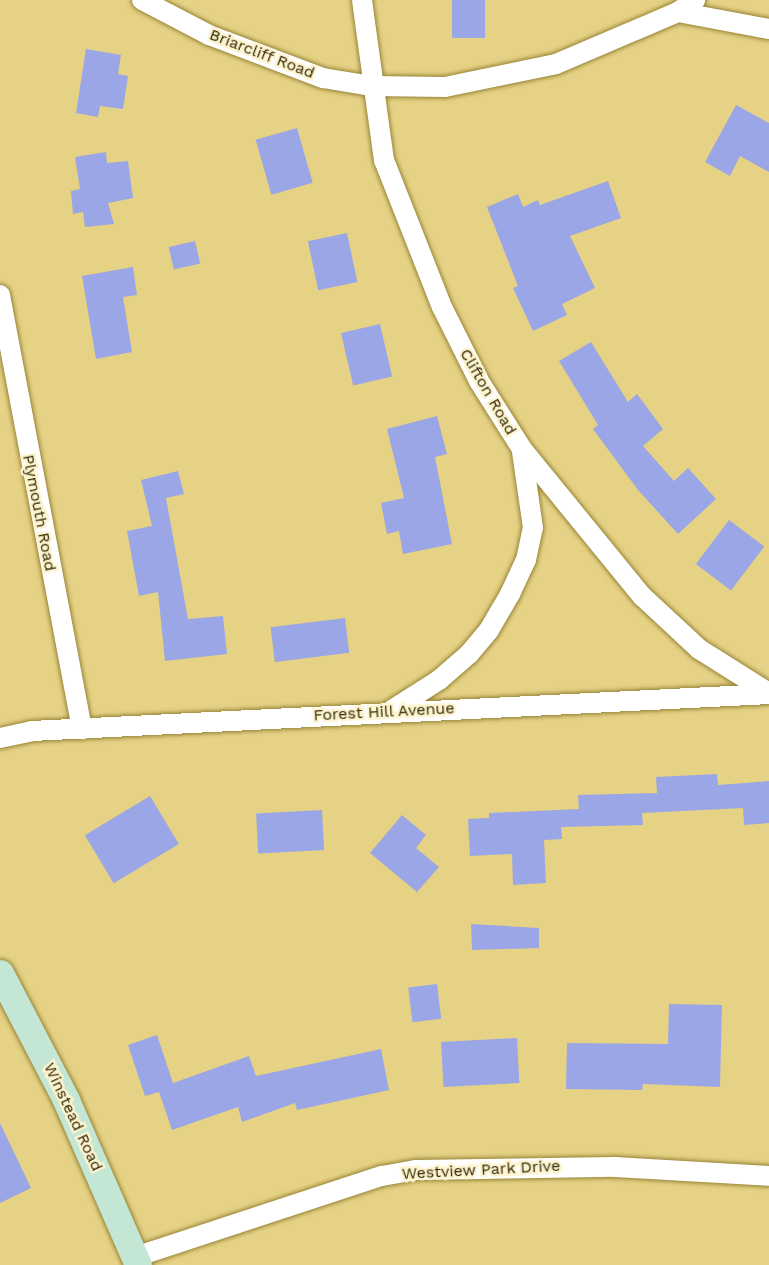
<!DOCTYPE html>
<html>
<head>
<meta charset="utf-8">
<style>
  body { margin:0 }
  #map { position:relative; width:769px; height:1265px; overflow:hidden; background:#e6d285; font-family:"Work Sans",sans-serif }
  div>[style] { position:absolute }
  .building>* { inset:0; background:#9aa6e6; transform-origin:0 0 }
  .roads { filter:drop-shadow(0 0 2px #978437) drop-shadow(0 0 2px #978437) }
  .street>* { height:20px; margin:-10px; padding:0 10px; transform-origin:10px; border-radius:10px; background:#fff }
  .secondary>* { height:27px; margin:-13.5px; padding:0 13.5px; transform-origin:13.5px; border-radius:13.5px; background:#c3e7d4 }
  span { translate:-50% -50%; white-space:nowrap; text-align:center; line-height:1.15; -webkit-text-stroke:5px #fdf3ce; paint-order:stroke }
  .street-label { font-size:16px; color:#302806 }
</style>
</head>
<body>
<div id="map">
  <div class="building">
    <i style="left:452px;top:0;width:33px;height:38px"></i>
    <i style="clip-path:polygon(86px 49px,121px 55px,118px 74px,128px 76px,123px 109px,100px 106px,98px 117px,76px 113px)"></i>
    <i style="clip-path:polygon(736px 105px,769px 123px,769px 172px,740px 156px,730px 176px,705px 162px)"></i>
    <i style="left:297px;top:128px;width:57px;height:43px;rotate:74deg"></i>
    <i style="clip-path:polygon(106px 152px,107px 163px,128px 161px,133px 198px,108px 203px,114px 224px,85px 227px,83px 212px,73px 214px,71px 191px,80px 189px,75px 157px)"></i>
    <i style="clip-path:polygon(608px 181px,621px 218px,570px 236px,595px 288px,562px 304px,567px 315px,533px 331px,513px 288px,518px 286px,487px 207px,518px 194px,523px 207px,538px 200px,540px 205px)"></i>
    <i style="left:347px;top:233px;width:50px;height:40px;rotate:78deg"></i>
    <i style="left:195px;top:241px;width:23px;height:27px;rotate:77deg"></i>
    <i style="clip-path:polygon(133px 267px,137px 295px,123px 297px,132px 352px,96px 359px,82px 276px)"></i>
    <i style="left:380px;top:324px;width:54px;height:40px;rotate:77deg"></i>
    <i style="clip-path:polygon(591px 342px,628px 402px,637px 394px,663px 429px,643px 446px,674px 481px,688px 468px,716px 499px,678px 534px,638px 490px,593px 429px,598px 425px,559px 361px)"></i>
    <i style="clip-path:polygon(437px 416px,447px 454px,435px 457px,452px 544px,403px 554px,399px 531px,387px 534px,381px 503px,404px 498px,387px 429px)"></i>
    <i style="clip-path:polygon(178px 471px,184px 494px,166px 498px,188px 619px,223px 616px,227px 654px,165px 661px,158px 592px,139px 596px,127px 531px,152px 526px,141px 480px)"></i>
    <i style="left:729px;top:520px;width:44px;height:55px;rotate:37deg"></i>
    <i style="left:345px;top:618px;width:35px;height:75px;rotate:83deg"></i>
    <i style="clip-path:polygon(717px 774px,718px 785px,769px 781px,769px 823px,744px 825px,743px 808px,642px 813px,643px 825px,561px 827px,562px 839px,544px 840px,546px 883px,513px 885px,512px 854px,470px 856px,468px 819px,489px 818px,489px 813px,579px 809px,578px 795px,657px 793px,656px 777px)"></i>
    <i style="left:150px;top:796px;width:56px;height:76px;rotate:59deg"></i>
    <i style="left:322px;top:810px;width:40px;height:66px;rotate:87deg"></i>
    <i style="clip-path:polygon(402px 815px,426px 835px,416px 848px,439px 867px,417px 892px,370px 853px)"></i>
    <i style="clip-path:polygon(471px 924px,539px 928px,539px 948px,472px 950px)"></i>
    <i style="left:437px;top:984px;width:35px;height:29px;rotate:83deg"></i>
    <i style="clip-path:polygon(669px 1004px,722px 1005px,720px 1087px,643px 1084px,642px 1090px,566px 1089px,567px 1043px,668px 1044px)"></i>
    <i style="clip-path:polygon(157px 1035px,173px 1083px,249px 1056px,256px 1076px,381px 1049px,389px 1090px,297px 1110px,295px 1103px,242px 1122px,238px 1107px,172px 1130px,159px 1092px,145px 1096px,128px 1045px)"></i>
    <i style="left:517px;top:1038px;width:45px;height:76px;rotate:87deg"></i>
    <i style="clip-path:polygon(0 1123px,31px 1188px,0 1203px)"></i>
  </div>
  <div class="roads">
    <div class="street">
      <i style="left:142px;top:0;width:76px;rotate:27.6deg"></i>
      <i style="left:209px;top:35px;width:122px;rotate:20.7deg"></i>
      <i style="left:323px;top:78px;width:50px;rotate:9.3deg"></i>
      <i style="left:372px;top:86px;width:73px;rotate:0.8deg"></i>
      <i style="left:445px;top:87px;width:113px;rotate:-11.7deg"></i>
      <i style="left:556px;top:64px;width:133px;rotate:-23.1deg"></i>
      <i style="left:678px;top:12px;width:21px;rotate:-35deg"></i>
      <i style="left:362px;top:0;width:162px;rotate:82.2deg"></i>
      <i style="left:384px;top:160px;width:158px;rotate:68.5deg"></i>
      <i style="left:442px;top:307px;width:83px;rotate:63.4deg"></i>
      <i style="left:479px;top:381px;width:80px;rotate:57.7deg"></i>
      <i style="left:522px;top:449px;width:190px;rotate:50.8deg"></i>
      <i style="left:642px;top:596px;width:78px;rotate:42.9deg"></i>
      <i style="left:699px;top:649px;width:83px;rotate:32.2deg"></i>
      <i style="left:678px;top:12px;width:93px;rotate:10.6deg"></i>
      <i style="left:0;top:295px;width:442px;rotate:79.3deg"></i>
      <i style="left:392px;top:710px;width:56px;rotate:-32.6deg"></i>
      <i style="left:439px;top:680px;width:40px;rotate:-41deg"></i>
      <i style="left:469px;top:654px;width:31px;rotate:-50deg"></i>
      <i style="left:489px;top:630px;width:42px;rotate:-59.7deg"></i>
      <i style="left:510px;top:594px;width:38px;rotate:-65deg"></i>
      <i style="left:526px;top:560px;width:33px;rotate:-78deg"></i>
      <i style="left:533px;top:528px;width:77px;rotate:-98.2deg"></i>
      <i style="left:0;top:738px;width:33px;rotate:-12deg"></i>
      <i style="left:32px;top:731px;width:738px;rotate:-2.87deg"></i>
      <i style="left:135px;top:1257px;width:260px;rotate:-18.2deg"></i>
      <i style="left:382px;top:1176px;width:35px;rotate:-10deg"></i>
      <i style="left:416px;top:1170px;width:199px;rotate:-0.9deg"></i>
      <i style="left:615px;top:1167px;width:154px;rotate:3.3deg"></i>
    </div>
    <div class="secondary">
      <i style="left:0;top:973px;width:143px;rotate:62.5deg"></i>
      <i style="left:66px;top:1100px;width:180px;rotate:66.4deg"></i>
    </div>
  </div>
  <div class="street-label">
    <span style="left:262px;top:54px;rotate:21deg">Briarcliff Road</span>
    <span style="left:488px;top:392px;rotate:60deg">Clifton Road</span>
    <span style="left:39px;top:513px;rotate:79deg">Plymouth Road</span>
    <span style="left:384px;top:712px;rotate:-3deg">Forest Hill Avenue</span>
    <span style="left:73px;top:1117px;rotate:65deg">Winstead Road</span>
    <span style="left:481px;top:1170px;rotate:-3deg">Westview Park Drive</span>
  </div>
</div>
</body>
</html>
